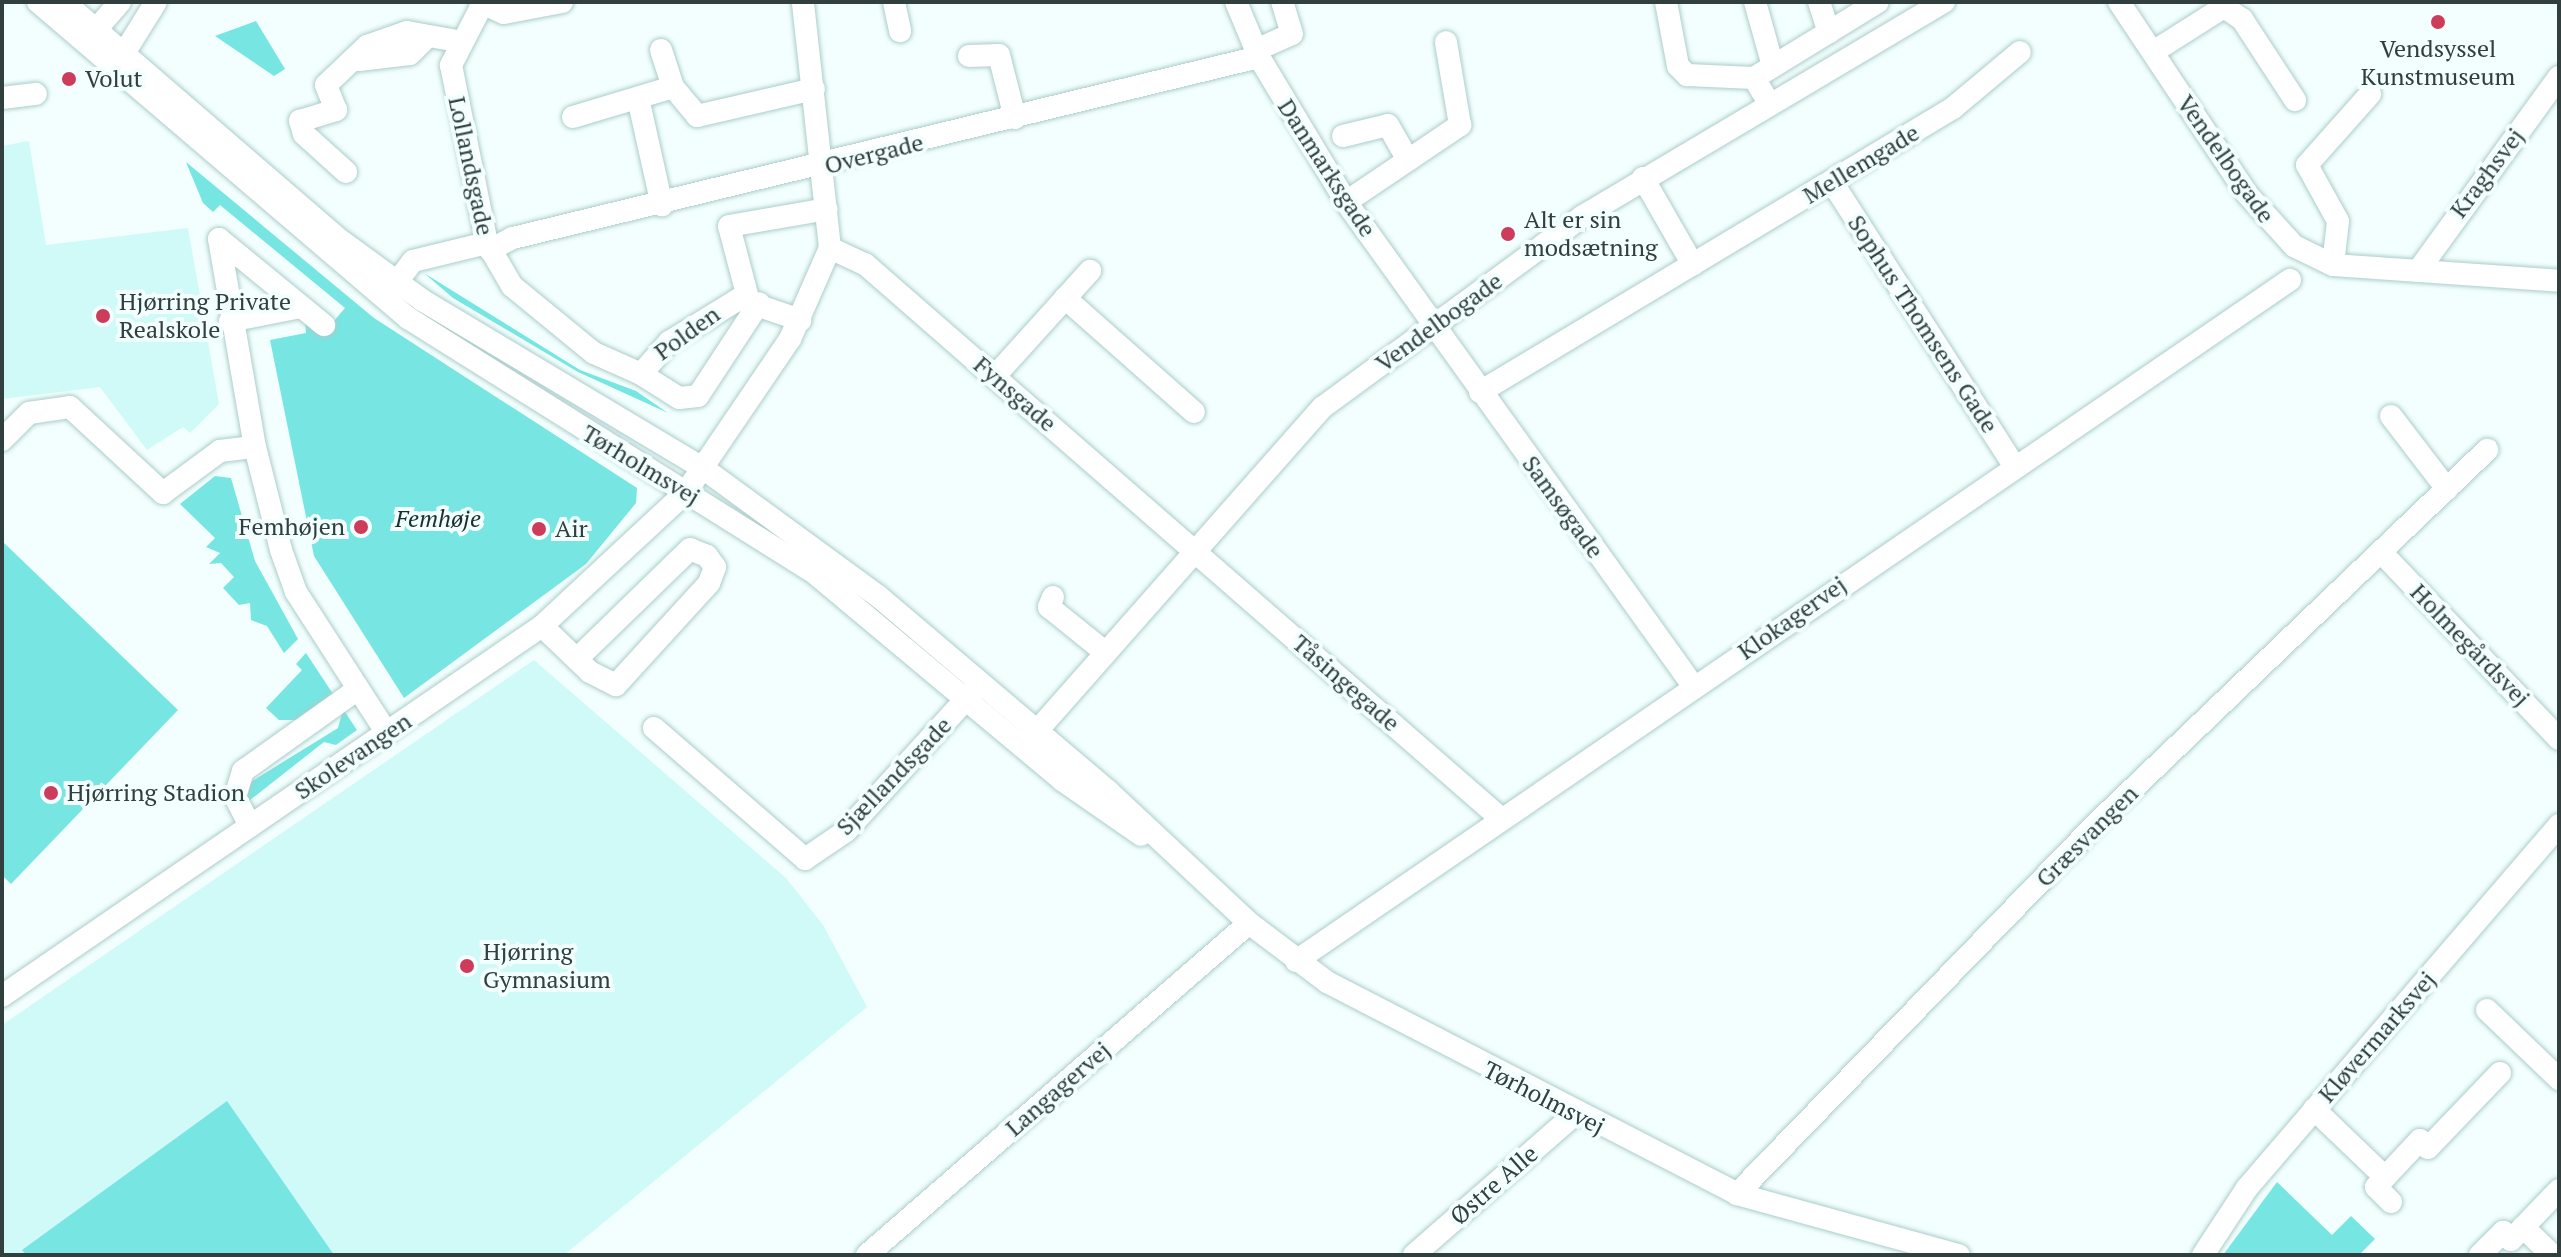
<!DOCTYPE html>
<html>
<head>
<meta charset="utf-8">
<style>
  body { margin:0 }
  #map { position:relative; width:2561px; height:1257px; overflow:hidden; background:#f2fffe; font-family:"PT Serif",serif }
  div>[style] { position:absolute }
  .built>* { inset:0; background:#cffaf8 }
  .green>* { inset:0; background:#77e5e2 }
  .roads { filter:drop-shadow(0 0 2px #accdcb) drop-shadow(0 0 2px #accdcb) }
  .minor>* { height:22px; margin:-11px; padding:0 11px; transform-origin:11px; border-radius:11px; background:#fff }
  .dots>* { width:22px; height:22px; translate:-50% -50%; box-sizing:border-box; border:4px solid #f2fffe; border-radius:50% }
  span { translate:-50% -50%; white-space:nowrap; text-align:center; line-height:1.15; -webkit-text-stroke:8px #f2fffe; paint-order:stroke }
  .poi-label { font-size:24px; color:#323f3f }
  .left { translate:0 -50%; text-align:left }
  .right { translate:-100% -50%; text-align:right }
  .street-label { font-size:24px; color:#323f3f }
  .park-label { font-size:24px; color:#18302f; font-style:italic }
  .frame { position:absolute; inset:0; border:4px solid #323f3f; pointer-events:none }
</style>
</head>
<body>
<div id="map">
  <div class="built">
    <i style="clip-path:polygon(29px 141px,46px 245px,188px 228px,219px 404px,190px 433px,183px 427px,147px 450px,100px 387px,2px 399px,2px 146px)"></i>
    <i style="clip-path:polygon(534px 660px,786px 878px,823px 925px,867px 1007px,564px 1255px,2px 1255px,2px 1025px)"></i>
  </div>
  <div class="green">
    <i style="clip-path:polygon(256px 21px,285px 69px,274px 76px,215px 36px)"></i>
    <i style="clip-path:polygon(186px 162px,374px 318px,637px 488px,636px 503px,586px 564px,404px 698px,314px 556px,270px 340px,306px 333px,305px 319px,323px 334px,345px 308px,220px 205px,213px 212px,203px 203px)"></i>
    <i style="clip-path:polygon(424px 273px,580px 370px,636px 391px,668px 413px,578px 372px,453px 298px)"></i>
    <i style="clip-path:polygon(215px 476px,231px 478px,255px 561px,298px 639px,284px 653px,267px 626px,251px 620px,250px 603px,239px 605px,223px 588px,234px 577px,221px 563px,209px 564px,220px 553px,206px 547px,215px 538px,180px 504px)"></i>
    <i style="clip-path:polygon(2px 541px,178px 710px,11px 884px,2px 875px)"></i>
    <i style="clip-path:polygon(306px 653px,335px 697px,297px 720px,279px 720px,266px 708px,302px 670px,296px 664px)"></i>
    <i style="clip-path:polygon(343px 709px,357px 730px,336px 745px,324px 742px,245px 804px,249px 783px,338px 728px)"></i>
    <i style="clip-path:polygon(227px 1101px,334px 1255px,26px 1255px,22px 1250px)"></i>
    <i style="clip-path:polygon(2277px 1182px,2332px 1235px,2351px 1216px,2375px 1239px,2359px 1255px,2223px 1255px)"></i>
  </div>
  <div class="roads">
    <div class="minor">
      <i style="left:38px;top:2px;width:487px;rotate:40.5deg"></i>
      <i style="left:408px;top:318px;width:483px;rotate:32.1deg"></i>
      <i style="left:817px;top:575px;width:319px;rotate:39.9deg"></i>
      <i style="left:1062px;top:780px;width:96px;rotate:34.8deg"></i>
      <i style="left:64px;top:2px;width:359px;rotate:40.8deg"></i>
      <i style="left:336px;top:237px;width:107px;rotate:36.2deg"></i>
      <i style="left:422px;top:300px;width:327px;rotate:30.9deg"></i>
      <i style="left:703px;top:468px;width:217px;rotate:36.2deg"></i>
      <i style="left:878px;top:596px;width:302px;rotate:40.3deg"></i>
      <i style="left:1108px;top:791px;width:193px;rotate:43.1deg"></i>
      <i style="left:1249px;top:923px;width:98px;rotate:37.1deg"></i>
      <i style="left:1327px;top:982px;width:462px;rotate:27.3deg"></i>
      <i style="left:1737px;top:1194px;width:230px;rotate:15.4deg"></i>
      <i style="left:480px;top:2px;width:26px;rotate:25deg"></i>
      <i style="left:504px;top:13px;width:59px;rotate:-10.7deg"></i>
      <i style="left:894px;top:2px;width:30px;rotate:78deg"></i>
      <i style="left:1236px;top:2px;width:60px;rotate:67.3deg"></i>
      <i style="left:1259px;top:57px;width:169px;rotate:59deg"></i>
      <i style="left:1346px;top:202px;width:597px;rotate:54.34deg"></i>
      <i style="left:1666px;top:2px;width:65px;rotate:79.4deg"></i>
      <i style="left:1678px;top:66px;width:13px;rotate:45deg"></i>
      <i style="left:1687px;top:75px;width:67px;rotate:2.6deg"></i>
      <i style="left:1754px;top:78px;width:29px;rotate:59deg"></i>
      <i style="left:1755px;top:2px;width:66px;rotate:74.3deg"></i>
      <i style="left:1819px;top:2px;width:32px;rotate:72deg"></i>
      <i style="left:2119px;top:2px;width:231px;rotate:56.3deg"></i>
      <i style="left:2247px;top:194px;width:70px;rotate:47.9deg"></i>
      <i style="left:2294px;top:246px;width:43px;rotate:26deg"></i>
      <i style="left:2333px;top:265px;width:227px;rotate:4deg"></i>
      <i style="left:482px;top:5px;width:68px;rotate:117.3deg"></i>
      <i style="left:451px;top:65px;width:182px;rotate:78.6deg"></i>
      <i style="left:487px;top:243px;width:50px;rotate:59.8deg"></i>
      <i style="left:512px;top:286px;width:106px;rotate:39.3deg"></i>
      <i style="left:594px;top:353px;width:51px;rotate:24.1deg"></i>
      <i style="left:641px;top:374px;width:43px;rotate:-48.8deg"></i>
      <i style="left:669px;top:342px;width:82px;rotate:-31.6deg"></i>
      <i style="left:739px;top:299px;width:65px;rotate:19deg"></i>
      <i style="left:87px;top:40px;width:50px;rotate:-49deg"></i>
      <i style="left:661px;top:50px;width:39px;rotate:72deg"></i>
      <i style="left:673px;top:87px;width:38px;rotate:50deg"></i>
      <i style="left:697px;top:116px;width:120px;rotate:-13deg"></i>
      <i style="left:1256px;top:50px;width:39px;rotate:-24deg"></i>
      <i style="left:1292px;top:34px;width:34px;rotate:-107deg"></i>
      <i style="left:2153px;top:52px;width:84px;rotate:-32.4deg"></i>
      <i style="left:2224px;top:7px;width:22px;rotate:34deg"></i>
      <i style="left:2242px;top:19px;width:97px;rotate:56.8deg"></i>
      <i style="left:969px;top:56px;width:30px;rotate:-2deg"></i>
      <i style="left:999px;top:55px;width:65px;rotate:75.7deg"></i>
      <i style="left:359px;top:60px;width:51px;rotate:-6.7deg"></i>
      <i style="left:410px;top:54px;width:21px;rotate:-45deg"></i>
      <i style="left:116px;top:66px;width:75px;rotate:-58deg"></i>
      <i style="left:1754px;top:78px;width:145px;rotate:-31.5deg"></i>
      <i style="left:2px;top:98px;width:34px;rotate:-7deg"></i>
      <i style="left:638px;top:98px;width:110px;rotate:77.4deg"></i>
      <i style="left:573px;top:117px;width:104px;rotate:-16.7deg"></i>
      <i style="left:1343px;top:136px;width:46px;rotate:-13.7deg"></i>
      <i style="left:1388px;top:125px;width:40px;rotate:60.3deg"></i>
      <i style="left:346px;top:172px;width:57px;rotate:-137.9deg"></i>
      <i style="left:304px;top:134px;width:14px;rotate:-107deg"></i>
      <i style="left:300px;top:121px;width:38px;rotate:-17deg"></i>
      <i style="left:336px;top:110px;width:27px;rotate:-112deg"></i>
      <i style="left:326px;top:85px;width:57px;rotate:-43.6deg"></i>
      <i style="left:367px;top:46px;width:42px;rotate:-19.3deg"></i>
      <i style="left:407px;top:32px;width:51px;rotate:10.2deg"></i>
      <i style="left:1643px;top:178px;width:100px;rotate:60.1deg"></i>
      <i style="left:1832px;top:182px;width:337px;rotate:57.3deg"></i>
      <i style="left:1346px;top:202px;width:138px;rotate:-34deg"></i>
      <i style="left:1460px;top:125px;width:84px;rotate:-99.6deg"></i>
      <i style="left:219px;top:239px;width:211px;rotate:80.2deg"></i>
      <i style="left:255px;top:447px;width:106px;rotate:75.8deg"></i>
      <i style="left:281px;top:550px;width:45px;rotate:70.3deg"></i>
      <i style="left:296px;top:592px;width:168px;rotate:57.2deg"></i>
      <i style="left:219px;top:239px;width:136px;rotate:39.3deg"></i>
      <i style="left:830px;top:248px;width:38px;rotate:25deg"></i>
      <i style="left:865px;top:264px;width:840px;rotate:41.09deg"></i>
      <i style="left:490px;top:250px;width:26px;rotate:-28deg"></i>
      <i style="left:513px;top:238px;width:768px;rotate:-13.64deg"></i>
      <i style="left:2333px;top:265px;width:44px;rotate:-83.5deg"></i>
      <i style="left:2338px;top:221px;width:64px;rotate:-119deg"></i>
      <i style="left:2307px;top:165px;width:95px;rotate:-48.4deg"></i>
      <i style="left:2418px;top:271px;width:240px;rotate:-54deg"></i>
      <i style="left:397px;top:282px;width:26px;rotate:-53deg"></i>
      <i style="left:413px;top:261px;width:76px;rotate:-13.7deg"></i>
      <i style="left:748px;top:298px;width:74px;rotate:-104.8deg"></i>
      <i style="left:729px;top:226px;width:99px;rotate:-9.8deg"></i>
      <i style="left:1065px;top:298px;width:172px;rotate:41.5deg"></i>
      <i style="left:230px;top:321px;width:72px;rotate:-11.2deg"></i>
      <i style="left:641px;top:374px;width:45px;rotate:32.3deg"></i>
      <i style="left:679px;top:398px;width:19px;rotate:-6deg"></i>
      <i style="left:698px;top:396px;width:111px;rotate:-56.7deg"></i>
      <i style="left:995px;top:376px;width:142px;rotate:-47.9deg"></i>
      <i style="left:1480px;top:392px;width:552px;rotate:-30.98deg"></i>
      <i style="left:1953px;top:108px;width:87px;rotate:-39.9deg"></i>
      <i style="left:2391px;top:416px;width:92px;rotate:52.5deg"></i>
      <i style="left:2px;top:440px;width:38px;rotate:-45deg"></i>
      <i style="left:29px;top:413px;width:41px;rotate:-8.3deg"></i>
      <i style="left:70px;top:407px;width:127px;rotate:42.8deg"></i>
      <i style="left:163px;top:493px;width:71px;rotate:-36.4deg"></i>
      <i style="left:220px;top:451px;width:35px;rotate:-7deg"></i>
      <i style="left:2381px;top:552px;width:258px;rotate:46.4deg"></i>
      <i style="left:1053px;top:597px;width:11px;rotate:112deg"></i>
      <i style="left:1049px;top:607px;width:72px;rotate:38.8deg"></i>
      <i style="left:542px;top:626px;width:66px;rotate:43.8deg"></i>
      <i style="left:590px;top:672px;width:29px;rotate:27deg"></i>
      <i style="left:616px;top:685px;width:138px;rotate:-47.6deg"></i>
      <i style="left:709px;top:583px;width:17px;rotate:-69deg"></i>
      <i style="left:715px;top:567px;width:14px;rotate:-126deg"></i>
      <i style="left:707px;top:556px;width:18px;rotate:-158deg"></i>
      <i style="left:690px;top:549px;width:158px;rotate:135.8deg"></i>
      <i style="left:654px;top:728px;width:200px;rotate:40.9deg"></i>
      <i style="left:805px;top:859px;width:50px;rotate:-34.3deg"></i>
      <i style="left:846px;top:831px;width:193px;rotate:-47.7deg"></i>
      <i style="left:1029px;top:740px;width:444px;rotate:-48.6deg"></i>
      <i style="left:1323px;top:407px;width:323px;rotate:-36.3deg"></i>
      <i style="left:1583px;top:216px;width:420px;rotate:-30.7deg"></i>
      <i style="left:250px;top:826px;width:33px;rotate:-117deg"></i>
      <i style="left:235px;top:797px;width:27px;rotate:-73deg"></i>
      <i style="left:243px;top:771px;width:141px;rotate:-35.5deg"></i>
      <i style="left:1296px;top:961px;width:1205px;rotate:-34.42deg"></i>
      <i style="left:2px;top:996px;width:655px;rotate:-34.42deg"></i>
      <i style="left:542px;top:626px;width:197px;rotate:-42.9deg"></i>
      <i style="left:686px;top:492px;width:185px;rotate:-55.8deg"></i>
      <i style="left:790px;top:339px;width:99px;rotate:-66.3deg"></i>
      <i style="left:830px;top:248px;width:247px;rotate:-96.3deg"></i>
      <i style="left:2487px;top:1010px;width:100px;rotate:43.8deg"></i>
      <i style="left:2314px;top:1109px;width:98px;rotate:43.8deg"></i>
      <i style="left:1737px;top:1194px;width:517px;rotate:-45.86deg"></i>
      <i style="left:2097px;top:823px;width:540px;rotate:-43.72deg"></i>
      <i style="left:2391px;top:1202px;width:21px;rotate:-135deg"></i>
      <i style="left:2376px;top:1187px;width:64px;rotate:-46.9deg"></i>
      <i style="left:2420px;top:1140px;width:11px;rotate:45deg"></i>
      <i style="left:2428px;top:1148px;width:104px;rotate:-46.2deg"></i>
      <i style="left:2523px;top:1227px;width:40px;rotate:44deg"></i>
      <i style="left:867px;top:1255px;width:506px;rotate:-40.99deg"></i>
      <i style="left:1414px;top:1255px;width:213px;rotate:-41.2deg"></i>
      <i style="left:2203px;top:1255px;width:80px;rotate:-56.7deg"></i>
      <i style="left:2247px;top:1188px;width:479px;rotate:-49.3deg"></i>
      <i style="left:2480px;top:1255px;width:33px;rotate:-45deg"></i>
      <i style="left:2503px;top:1232px;width:11px;rotate:45deg"></i>
      <i style="left:2511px;top:1240px;width:69px;rotate:-46.2deg"></i>
    </div>
  </div>
  <div class="dots">
    <i style="left:2438px;top:22px;background:#cd3d5b"></i>
    <i style="left:69px;top:79px;background:#cd3d5b"></i>
    <i style="left:1508px;top:234px;background:#cd3d5b"></i>
    <i style="left:103px;top:316px;background:#cd3d5b"></i>
    <i style="left:361px;top:527px;background:#cd3d5b"></i>
    <i style="left:539px;top:529px;background:#cd3d5b"></i>
    <i style="left:51px;top:793px;background:#cd3d5b"></i>
    <i style="left:467px;top:966px;background:#cd3d5b"></i>
  </div>
  <div class="poi-label">
    <span style="left:2438px;top:63px">Vendsyssel<br>Kunstmuseum</span>
    <span class="left" style="left:85px;top:79px">Volut</span>
    <span class="left" style="left:1524px;top:234px">Alt er sin<br>modsætning</span>
    <span class="left" style="left:119px;top:316px">Hjørring Private<br>Realskole</span>
    <span class="right" style="left:345px;top:527px">Femhøjen</span>
    <span class="left" style="left:555px;top:529px">Air</span>
    <span class="left" style="left:67px;top:793px">Hjørring Stadion</span>
    <span class="left" style="left:483px;top:966px">Hjørring<br>Gymnasium</span>
  </div>
  <div class="street-label">
    <span style="left:874px;top:154px;rotate:-14deg">Overgade</span>
    <span style="left:2226px;top:159px;rotate:55deg">Vendelbogade</span>
    <span style="left:1861px;top:164px;rotate:-31deg">Mellemgade</span>
    <span style="left:471px;top:166px;rotate:78deg">Lollandsgade</span>
    <span style="left:1327px;top:168px;rotate:57deg">Danmarksgade</span>
    <span style="left:2487px;top:173px;rotate:-53deg">Kraghsvej</span>
    <span style="left:1439px;top:322px;rotate:-36deg">Vendelbogade</span>
    <span style="left:1923px;top:324px;rotate:57deg">Sophus Thomsens Gade</span>
    <span style="left:687px;top:333px;rotate:-36deg">Polden</span>
    <span style="left:1015px;top:394px;rotate:41deg">Fynsgade</span>
    <span style="left:641px;top:465px;rotate:31deg">Tørholmsvej</span>
    <span style="left:1563px;top:507px;rotate:54deg">Samsøgade</span>
    <span style="left:1792px;top:618px;rotate:-35deg">Klokagervej</span>
    <span style="left:2470px;top:645px;rotate:46deg">Holmegårdsvej</span>
    <span style="left:1346px;top:683px;rotate:41deg">Tåsingegade</span>
    <span style="left:353px;top:756px;rotate:-34deg">Skolevangen</span>
    <span style="left:894px;top:776px;rotate:-46deg">Sjællandsgade</span>
    <span style="left:2087px;top:836px;rotate:-45deg">Græsvangen</span>
    <span style="left:2377px;top:1037px;rotate:-49deg">Kløvermarksvej</span>
    <span style="left:1058px;top:1089px;rotate:-41deg">Langagervej</span>
    <span style="left:1544px;top:1098px;rotate:27deg">Tørholmsvej</span>
    <span style="left:1494px;top:1185px;rotate:-41deg">Østre Alle</span>
  </div>
  <div class="park-label">
    <span style="left:438px;top:519px">Femhøje</span>
  </div>
  <div class="frame"></div>
</div>
</body>
</html>
